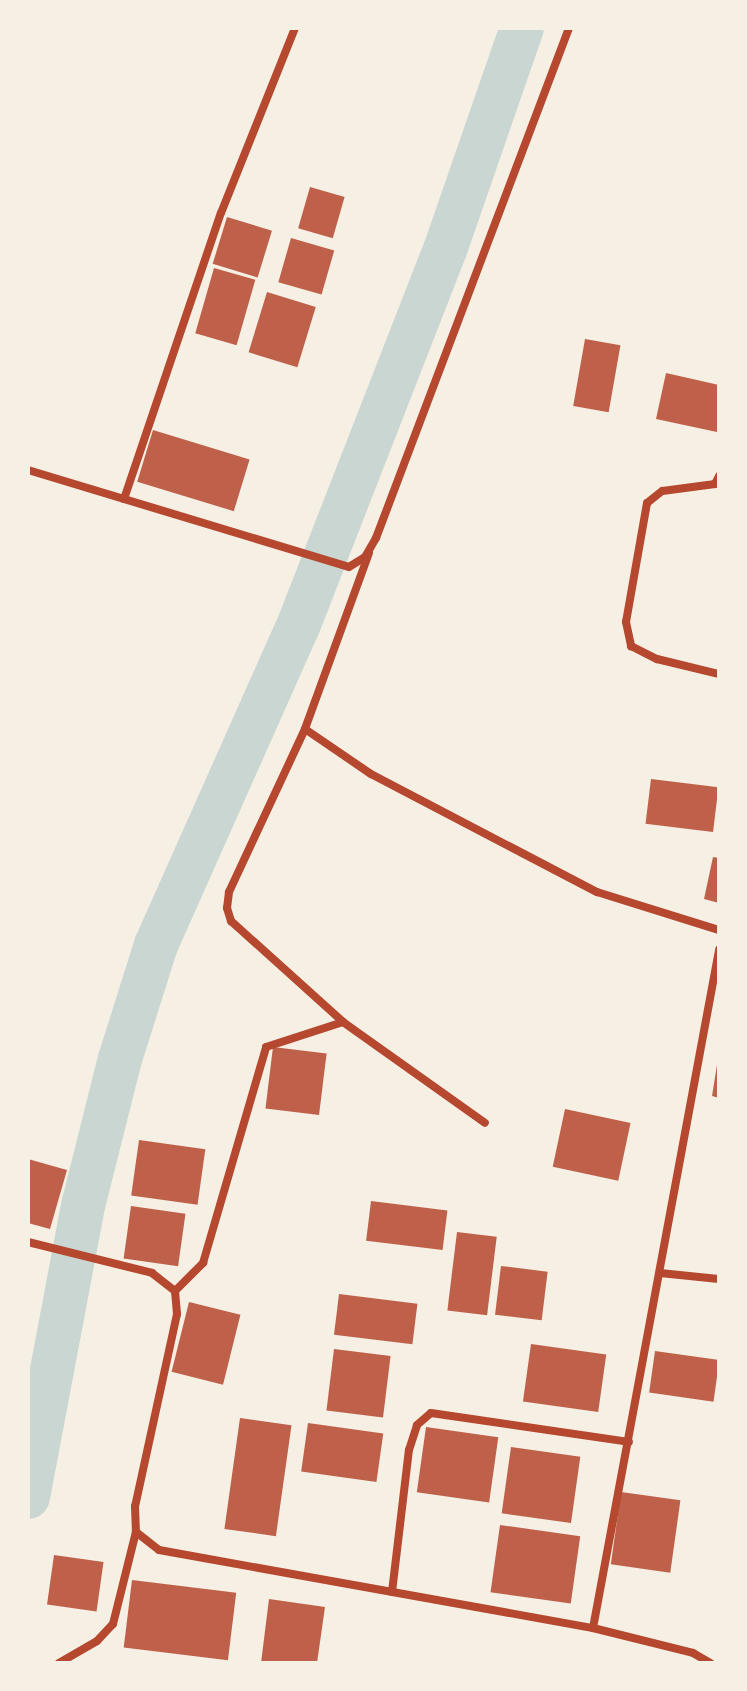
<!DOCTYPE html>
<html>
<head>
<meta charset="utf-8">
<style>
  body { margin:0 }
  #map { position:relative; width:747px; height:1691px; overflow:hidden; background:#f6efe4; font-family:Raleway,sans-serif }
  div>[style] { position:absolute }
  .canal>* { height:44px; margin:-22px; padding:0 22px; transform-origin:22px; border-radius:22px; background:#c9d6d2 }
  .building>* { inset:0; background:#bf614a; transform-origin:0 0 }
  .minor>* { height:8px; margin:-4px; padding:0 4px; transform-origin:4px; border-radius:4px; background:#b5482f }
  span { translate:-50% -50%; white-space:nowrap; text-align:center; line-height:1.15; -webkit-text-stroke:8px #f6efe4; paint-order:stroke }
  .frame { position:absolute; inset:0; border:30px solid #f6efe4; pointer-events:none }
</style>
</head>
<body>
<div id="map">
  <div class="canal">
    <i style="left:28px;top:1497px;width:300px;rotate:-79.3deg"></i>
    <i style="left:84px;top:1202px;width:147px;rotate:-75.9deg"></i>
    <i style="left:120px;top:1059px;width:120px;rotate:-72.5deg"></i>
    <i style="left:156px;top:945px;width:351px;rotate:-66deg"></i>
    <i style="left:299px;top:624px;width:401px;rotate:-68.7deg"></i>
    <i style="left:445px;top:250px;width:235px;rotate:-70.9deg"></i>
  </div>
  <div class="building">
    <i style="left:310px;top:187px;width:36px;height:43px;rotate:16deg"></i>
    <i style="left:227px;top:217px;width:47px;height:49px;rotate:17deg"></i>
    <i style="left:291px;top:238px;width:45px;height:46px;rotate:16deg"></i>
    <i style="left:214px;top:268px;width:43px;height:68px;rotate:16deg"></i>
    <i style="left:267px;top:292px;width:51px;height:63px;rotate:17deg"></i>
    <i style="left:585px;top:339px;width:36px;height:68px;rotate:10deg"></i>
    <i style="clip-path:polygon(666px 373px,719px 385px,717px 432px,656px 419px)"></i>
    <i style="left:153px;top:430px;width:101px;height:54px;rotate:17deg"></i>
    <i style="left:651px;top:779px;width:68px;height:45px;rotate:7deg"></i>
    <i style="clip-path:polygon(713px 857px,719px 858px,719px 903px,704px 899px)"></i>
    <i style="left:273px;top:1047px;width:54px;height:62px;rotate:7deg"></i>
    <i style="clip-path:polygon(717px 1065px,719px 1065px,719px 1098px,712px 1096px)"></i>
    <i style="left:565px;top:1109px;width:67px;height:59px;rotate:12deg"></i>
    <i style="left:139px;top:1140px;width:67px;height:56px;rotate:8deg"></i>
    <i style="clip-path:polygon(28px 1159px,67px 1170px,50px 1229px,28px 1223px)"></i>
    <i style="left:371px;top:1201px;width:77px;height:40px;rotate:7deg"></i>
    <i style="left:131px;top:1206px;width:55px;height:53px;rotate:8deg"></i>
    <i style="left:457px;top:1232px;width:40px;height:79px;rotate:7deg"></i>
    <i style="left:501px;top:1266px;width:47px;height:49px;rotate:7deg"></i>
    <i style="left:339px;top:1294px;width:79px;height:41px;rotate:7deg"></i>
    <i style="left:189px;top:1302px;width:53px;height:72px;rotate:14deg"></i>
    <i style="left:531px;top:1344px;width:76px;height:58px;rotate:8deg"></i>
    <i style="left:334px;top:1349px;width:57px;height:62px;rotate:7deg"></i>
    <i style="left:655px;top:1351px;width:65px;height:42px;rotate:8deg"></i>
    <i style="left:240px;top:1418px;width:52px;height:112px;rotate:8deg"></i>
    <i style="left:308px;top:1423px;width:76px;height:49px;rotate:8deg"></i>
    <i style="left:426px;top:1427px;width:73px;height:66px;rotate:8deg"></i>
    <i style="left:511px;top:1447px;width:70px;height:67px;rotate:8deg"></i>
    <i style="left:621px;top:1492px;width:60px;height:73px;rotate:8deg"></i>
    <i style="left:500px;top:1525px;width:81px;height:68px;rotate:8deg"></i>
    <i style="left:54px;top:1555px;width:50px;height:50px;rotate:8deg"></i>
    <i style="left:132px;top:1580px;width:105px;height:68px;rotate:7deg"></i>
    <i style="clip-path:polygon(269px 1599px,325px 1607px,317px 1663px,261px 1663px)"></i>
  </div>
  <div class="minor">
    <i style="left:28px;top:470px;width:335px;rotate:16.8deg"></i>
    <i style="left:349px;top:567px;width:19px;rotate:-32deg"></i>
    <i style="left:365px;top:557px;width:22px;rotate:-60deg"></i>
    <i style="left:376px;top:538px;width:545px;rotate:-69.27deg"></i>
    <i style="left:719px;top:476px;width:9px;rotate:117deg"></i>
    <i style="left:715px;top:484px;width:53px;rotate:172.5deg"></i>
    <i style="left:662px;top:491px;width:19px;rotate:141deg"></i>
    <i style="left:647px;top:503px;width:121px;rotate:100deg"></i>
    <i style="left:626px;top:622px;width:25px;rotate:78deg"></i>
    <i style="left:631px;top:646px;width:29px;rotate:27deg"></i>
    <i style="left:657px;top:659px;width:64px;rotate:13.6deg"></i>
    <i style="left:124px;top:499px;width:302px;rotate:-71.3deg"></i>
    <i style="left:221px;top:213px;width:199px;rotate:-68.2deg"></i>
    <i style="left:369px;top:553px;width:187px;rotate:110deg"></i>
    <i style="left:305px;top:729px;width:180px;rotate:115deg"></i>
    <i style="left:229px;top:892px;width:16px;rotate:97deg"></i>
    <i style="left:227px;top:908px;width:14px;rotate:73deg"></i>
    <i style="left:231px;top:921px;width:151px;rotate:42deg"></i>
    <i style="left:343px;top:1022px;width:174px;rotate:35.4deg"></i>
    <i style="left:305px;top:729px;width:80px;rotate:34.3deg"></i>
    <i style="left:371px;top:774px;width:255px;rotate:27.6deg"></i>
    <i style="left:597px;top:892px;width:128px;rotate:17.3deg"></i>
    <i style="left:28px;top:1242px;width:128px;rotate:14deg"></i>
    <i style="left:152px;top:1273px;width:29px;rotate:38deg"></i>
    <i style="left:175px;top:1291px;width:23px;rotate:85deg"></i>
    <i style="left:177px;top:1314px;width:197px;rotate:102.3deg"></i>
    <i style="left:135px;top:1506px;width:26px;rotate:88deg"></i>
    <i style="left:136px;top:1532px;width:29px;rotate:38deg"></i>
    <i style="left:159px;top:1550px;width:441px;rotate:10.2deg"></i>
    <i style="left:593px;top:1628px;width:103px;rotate:14deg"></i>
    <i style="left:693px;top:1653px;width:20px;rotate:30deg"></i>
    <i style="left:660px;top:1273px;width:59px;rotate:5.8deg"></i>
    <i style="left:175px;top:1291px;width:40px;rotate:-45deg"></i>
    <i style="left:203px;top:1263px;width:225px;rotate:-73.7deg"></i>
    <i style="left:266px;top:1047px;width:81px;rotate:-18deg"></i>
    <i style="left:392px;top:1592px;width:143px;rotate:-83.2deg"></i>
    <i style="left:409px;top:1450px;width:26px;rotate:-72deg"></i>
    <i style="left:417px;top:1425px;width:18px;rotate:-41deg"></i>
    <i style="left:431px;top:1413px;width:200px;rotate:8.3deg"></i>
    <i style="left:593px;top:1628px;width:690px;rotate:-79.47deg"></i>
    <i style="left:59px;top:1663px;width:44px;rotate:-30.1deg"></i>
    <i style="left:97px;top:1641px;width:23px;rotate:-47deg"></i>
    <i style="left:113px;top:1624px;width:95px;rotate:-76deg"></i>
  </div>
  <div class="frame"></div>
</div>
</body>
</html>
